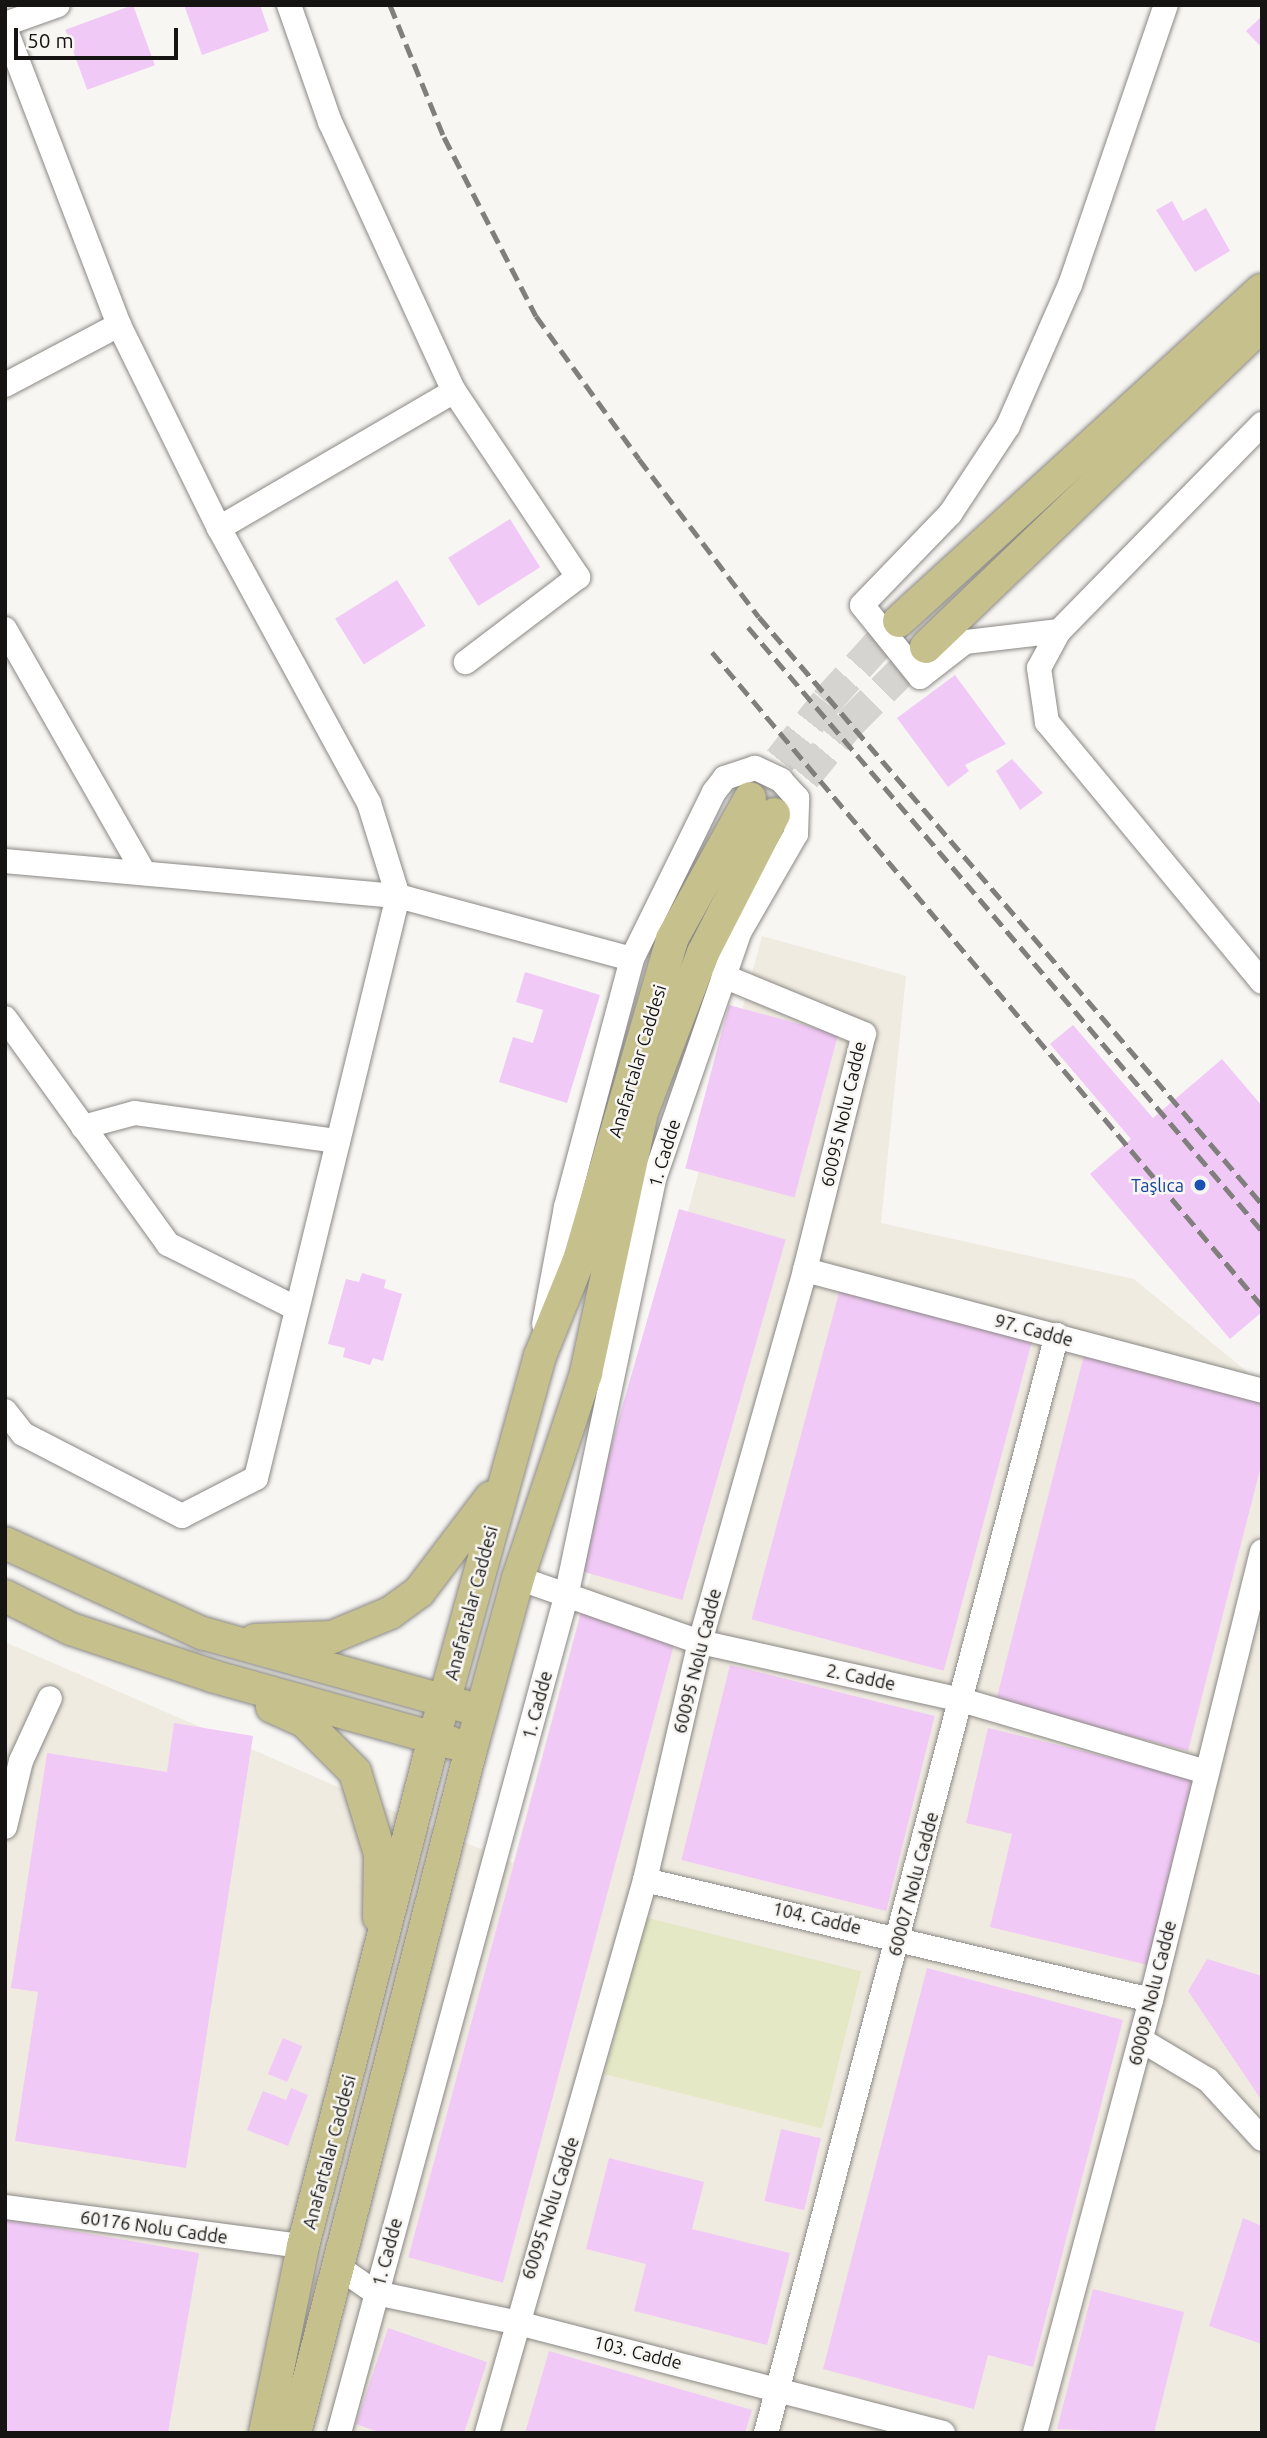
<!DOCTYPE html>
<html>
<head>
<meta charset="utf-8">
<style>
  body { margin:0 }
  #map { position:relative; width:1267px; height:2438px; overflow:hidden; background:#f8f6f3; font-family:Ubuntu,sans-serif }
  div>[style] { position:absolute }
  .built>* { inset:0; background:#f0ebe0 }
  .green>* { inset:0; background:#e4e8c4; transform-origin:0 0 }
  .building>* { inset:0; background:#f1c9f6; transform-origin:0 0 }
  .major-tunnel>* { height:32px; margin-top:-16px; transform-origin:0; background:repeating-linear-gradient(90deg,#d6d4d1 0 32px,transparent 0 48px) }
  .roads { filter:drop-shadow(0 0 2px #8a8885) drop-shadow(0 0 2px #8a8885) }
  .minor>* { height:24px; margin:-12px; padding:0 12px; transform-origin:12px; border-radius:12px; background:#fff }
  .major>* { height:32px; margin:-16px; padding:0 16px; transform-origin:16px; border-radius:16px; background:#c6c18c }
  .rail>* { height:5px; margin-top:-2.5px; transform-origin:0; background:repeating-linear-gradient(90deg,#817f7d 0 14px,transparent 0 21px) }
  .dots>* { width:19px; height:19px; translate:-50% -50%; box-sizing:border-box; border:4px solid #f8f6f3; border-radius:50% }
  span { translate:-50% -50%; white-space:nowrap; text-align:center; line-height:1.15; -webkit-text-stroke:5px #f8f6f3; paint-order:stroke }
  .street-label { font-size:18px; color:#151413 }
  .transit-label { font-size:18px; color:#164399 }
  .right { translate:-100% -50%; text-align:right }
  .frame { position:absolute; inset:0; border:7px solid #151413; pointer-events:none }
  .scale { position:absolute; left:14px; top:28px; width:164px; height:32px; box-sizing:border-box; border:4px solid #151413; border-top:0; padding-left:9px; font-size:21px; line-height:24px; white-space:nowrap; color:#151413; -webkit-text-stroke:5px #f8f6f3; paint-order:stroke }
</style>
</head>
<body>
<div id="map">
  <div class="built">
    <i style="clip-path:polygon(762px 936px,906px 976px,881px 1223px,1134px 1279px,1262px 1384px,1262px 2433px,5px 2433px,5px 1642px,513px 1863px)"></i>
  </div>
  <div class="green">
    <i style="left:644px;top:1917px;width:224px;height:162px;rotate:14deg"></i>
  </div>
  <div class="building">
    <i style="left:133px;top:5px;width:64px;height:72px;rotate:70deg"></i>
    <i style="clip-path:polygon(184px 5px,260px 5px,269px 31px,202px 55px)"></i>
    <i style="clip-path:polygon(1262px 16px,1262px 48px,1246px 31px)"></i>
    <i style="clip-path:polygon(1172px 201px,1183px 221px,1206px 208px,1230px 251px,1195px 272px,1156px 210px)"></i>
    <i style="left:510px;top:519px;width:57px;height:73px;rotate:58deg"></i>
    <i style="left:397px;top:580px;width:54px;height:73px;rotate:58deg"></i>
    <i style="clip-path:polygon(955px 675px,1006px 744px,965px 765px,969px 771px,948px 787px,897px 718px)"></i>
    <i style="clip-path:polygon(1012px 759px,1043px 793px,1020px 810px,996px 771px)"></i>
    <i style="clip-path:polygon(525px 972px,600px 995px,567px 1103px,499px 1082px,513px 1037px,533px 1043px,543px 1010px,516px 1002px)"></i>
    <i style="left:729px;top:1005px;width:113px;height:169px;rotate:15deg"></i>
    <i style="clip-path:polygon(1073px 1025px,1153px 1118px,1222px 1059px,1262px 1106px,1262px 1312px,1230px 1339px,1090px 1174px,1131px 1139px,1050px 1044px)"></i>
    <i style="left:679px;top:1209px;width:111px;height:375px;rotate:16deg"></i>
    <i style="clip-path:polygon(362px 1273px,386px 1280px,384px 1288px,402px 1294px,383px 1361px,373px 1358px,370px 1365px,343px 1357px,345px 1348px,328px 1344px,346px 1279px,359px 1282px)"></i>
    <i style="left:840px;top:1289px;width:199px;height:342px;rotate:15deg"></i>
    <i style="clip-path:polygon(1084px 1355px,1262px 1402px,1262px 1462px,1188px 1751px,996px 1701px)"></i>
    <i style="left:581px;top:1613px;width:98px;height:667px;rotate:15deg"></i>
    <i style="left:730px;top:1665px;width:211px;height:201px;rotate:14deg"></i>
    <i style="clip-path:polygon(174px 1723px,253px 1736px,186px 2168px,15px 2141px,38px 1992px,11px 1988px,47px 1753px,167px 1772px)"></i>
    <i style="clip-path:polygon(988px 1728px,1193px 1778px,1148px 1965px,990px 1927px,1012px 1834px,966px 1823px)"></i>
    <i style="clip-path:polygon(1207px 1959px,1262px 1976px,1262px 2101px,1188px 1991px)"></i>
    <i style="clip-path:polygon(927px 1968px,1123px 2020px,1033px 2367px,988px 2355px,974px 2409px,823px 2369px)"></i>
    <i style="left:283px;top:2038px;width:21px;height:39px;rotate:23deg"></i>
    <i style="clip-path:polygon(291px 2088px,308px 2095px,288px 2146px,247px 2130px,263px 2091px,286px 2100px)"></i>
    <i style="left:781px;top:2129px;width:41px;height:74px;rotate:13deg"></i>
    <i style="clip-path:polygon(609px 2158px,704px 2182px,692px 2229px,790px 2253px,767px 2345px,634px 2311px,646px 2264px,586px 2249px)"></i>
    <i style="clip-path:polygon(1243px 2218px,1262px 2226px,1262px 2344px,1209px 2326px)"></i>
    <i style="clip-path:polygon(5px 2219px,199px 2253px,168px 2433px,5px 2433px)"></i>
    <i style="clip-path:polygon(1093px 2289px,1184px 2312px,1154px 2433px,1057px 2429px)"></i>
    <i style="clip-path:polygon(388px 2328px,487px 2362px,464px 2433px,381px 2433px,356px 2424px)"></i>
    <i style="clip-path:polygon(549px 2351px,752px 2410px,745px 2433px,525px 2433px)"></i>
  </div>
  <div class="major-tunnel">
    <i style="left:750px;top:798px;width:122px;rotate:-51.6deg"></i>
    <i style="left:826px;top:702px;width:109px;rotate:-48deg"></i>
    <i style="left:774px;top:814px;width:117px;rotate:-50.2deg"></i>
    <i style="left:849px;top:724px;width:109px;rotate:-45deg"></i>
  </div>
  <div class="roads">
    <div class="minor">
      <i style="left:289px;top:5px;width:124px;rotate:70.7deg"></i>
      <i style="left:330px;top:122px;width:296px;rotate:65.3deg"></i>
      <i style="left:454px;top:391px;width:224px;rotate:56.3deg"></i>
      <i style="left:578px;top:577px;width:141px;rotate:142.8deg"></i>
      <i style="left:5px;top:24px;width:56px;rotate:-19.7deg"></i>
      <i style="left:5px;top:28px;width:318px;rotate:69deg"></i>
      <i style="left:119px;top:325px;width:226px;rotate:63.8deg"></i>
      <i style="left:219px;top:528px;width:313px;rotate:61.4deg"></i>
      <i style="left:369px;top:803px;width:97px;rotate:72.7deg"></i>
      <i style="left:398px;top:896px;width:599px;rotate:103.71deg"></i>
      <i style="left:256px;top:1478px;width:83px;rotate:152.8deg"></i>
      <i style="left:182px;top:1516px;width:179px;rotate:-152.7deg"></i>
      <i style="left:23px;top:1434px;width:29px;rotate:-128deg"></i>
      <i style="left:5px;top:385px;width:129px;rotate:-27.8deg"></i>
      <i style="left:1262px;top:424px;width:290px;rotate:134.4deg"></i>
      <i style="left:1059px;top:631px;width:42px;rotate:118.4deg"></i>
      <i style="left:1039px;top:668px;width:55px;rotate:81.6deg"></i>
      <i style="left:1047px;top:722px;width:337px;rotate:50.4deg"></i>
      <i style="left:219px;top:528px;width:272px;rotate:-30.2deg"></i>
      <i style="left:5px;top:629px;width:281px;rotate:60.3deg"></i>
      <i style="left:1059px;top:631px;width:95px;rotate:173.3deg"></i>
      <i style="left:965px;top:642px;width:57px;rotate:142.1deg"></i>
      <i style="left:920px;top:677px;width:92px;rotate:-128.9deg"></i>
      <i style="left:862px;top:605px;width:127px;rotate:-46deg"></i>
      <i style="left:950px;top:514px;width:105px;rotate:-56.6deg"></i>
      <i style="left:1008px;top:426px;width:154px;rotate:-66.3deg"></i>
      <i style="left:1070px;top:285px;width:296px;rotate:-71.1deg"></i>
      <i style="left:5px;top:861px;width:395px;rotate:5.1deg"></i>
      <i style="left:398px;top:896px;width:242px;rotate:15.1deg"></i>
      <i style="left:5px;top:1018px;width:279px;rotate:54.2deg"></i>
      <i style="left:168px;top:1244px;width:144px;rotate:26.7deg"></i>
      <i style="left:83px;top:1127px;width:54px;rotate:-15.1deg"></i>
      <i style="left:135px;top:1113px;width:205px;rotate:7.9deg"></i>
      <i style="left:805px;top:1270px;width:473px;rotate:14.8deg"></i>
      <i style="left:518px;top:1578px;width:193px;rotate:19.4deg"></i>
      <i style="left:700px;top:1642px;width:267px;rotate:12.5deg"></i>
      <i style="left:961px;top:1700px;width:254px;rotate:16.4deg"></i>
      <i style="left:5px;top:1827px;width:68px;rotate:-76.4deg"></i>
      <i style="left:21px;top:1761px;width:69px;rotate:-65.3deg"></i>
      <i style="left:645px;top:1880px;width:520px;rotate:13.34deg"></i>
      <i style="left:1141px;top:2040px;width:78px;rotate:30.8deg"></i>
      <i style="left:1208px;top:2080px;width:80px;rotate:47.5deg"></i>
      <i style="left:5px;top:2207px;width:301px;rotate:7.5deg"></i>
      <i style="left:337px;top:2266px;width:47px;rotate:34.7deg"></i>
      <i style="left:376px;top:2293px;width:141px;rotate:11.9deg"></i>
      <i style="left:514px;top:2322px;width:443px;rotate:14.5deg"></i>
      <i style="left:339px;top:2433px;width:866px;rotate:-74.81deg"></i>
      <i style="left:566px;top:1597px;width:430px;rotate:-78.1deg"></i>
      <i style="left:655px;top:1176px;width:259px;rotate:-70.9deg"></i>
      <i style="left:740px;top:931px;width:112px;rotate:-60deg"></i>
      <i style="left:796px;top:834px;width:36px;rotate:-88deg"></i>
      <i style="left:797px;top:798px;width:24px;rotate:-132deg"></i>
      <i style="left:781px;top:780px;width:29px;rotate:-155deg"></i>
      <i style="left:755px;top:768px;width:32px;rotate:162deg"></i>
      <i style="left:725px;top:778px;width:18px;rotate:128deg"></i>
      <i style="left:714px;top:792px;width:186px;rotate:116.2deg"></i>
      <i style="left:632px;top:959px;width:257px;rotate:104.9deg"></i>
      <i style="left:566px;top:1207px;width:119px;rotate:100.6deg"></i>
      <i style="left:487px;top:2433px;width:575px;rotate:-74.05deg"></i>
      <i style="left:645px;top:1880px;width:244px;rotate:-77deg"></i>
      <i style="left:700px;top:1642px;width:387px;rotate:-74.2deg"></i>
      <i style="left:805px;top:1270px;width:243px;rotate:-76deg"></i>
      <i style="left:864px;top:1034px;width:152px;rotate:-157.6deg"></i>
      <i style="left:766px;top:2433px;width:1136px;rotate:-75.16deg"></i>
      <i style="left:1035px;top:2433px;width:448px;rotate:-75deg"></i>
      <i style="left:1151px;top:2000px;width:462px;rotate:-76.1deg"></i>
    </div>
    <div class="major">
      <i style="left:899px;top:621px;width:491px;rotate:-42.4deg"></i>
      <i style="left:926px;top:647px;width:465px;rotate:-43.8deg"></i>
      <i style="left:5px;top:1543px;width:217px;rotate:24.6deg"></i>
      <i style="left:202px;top:1633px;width:272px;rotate:15.6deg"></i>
      <i style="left:5px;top:1596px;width:74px;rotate:26.6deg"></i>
      <i style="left:71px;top:1629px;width:149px;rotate:18.4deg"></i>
      <i style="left:212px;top:1676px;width:249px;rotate:15.6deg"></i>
      <i style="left:255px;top:1640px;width:77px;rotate:-2.2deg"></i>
      <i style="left:332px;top:1637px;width:63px;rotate:-22.5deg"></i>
      <i style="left:390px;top:1613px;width:36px;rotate:-36deg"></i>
      <i style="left:419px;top:1592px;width:119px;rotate:-52.8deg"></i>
      <i style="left:272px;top:1707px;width:35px;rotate:24deg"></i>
      <i style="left:304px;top:1721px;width:72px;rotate:45deg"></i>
      <i style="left:355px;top:1772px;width:86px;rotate:73deg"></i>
      <i style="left:380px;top:1854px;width:63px;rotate:90.9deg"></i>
      <i style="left:265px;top:2433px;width:191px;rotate:-78.5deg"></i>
      <i style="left:303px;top:2246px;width:525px;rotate:-75.54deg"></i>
      <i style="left:434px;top:1738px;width:396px;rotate:-74.5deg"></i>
      <i style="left:540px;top:1356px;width:104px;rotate:-67.9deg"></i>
      <i style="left:579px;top:1260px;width:334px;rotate:-73.8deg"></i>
      <i style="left:672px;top:939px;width:161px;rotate:-61deg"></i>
      <i style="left:295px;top:2433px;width:706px;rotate:-75.57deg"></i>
      <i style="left:471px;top:1749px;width:177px;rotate:-74.6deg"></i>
      <i style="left:518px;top:1578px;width:216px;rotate:-71.6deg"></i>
      <i style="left:586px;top:1373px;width:267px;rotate:-77.9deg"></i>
      <i style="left:642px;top:1112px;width:170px;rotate:-69deg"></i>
      <i style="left:703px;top:953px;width:156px;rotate:-62.9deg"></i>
    </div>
  </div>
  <div class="rail">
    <i style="left:390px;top:5px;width:143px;rotate:67.8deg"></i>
    <i style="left:444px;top:137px;width:201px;rotate:62.8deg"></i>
    <i style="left:536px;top:316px;width:176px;rotate:54.2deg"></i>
    <i style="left:639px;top:459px;width:198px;rotate:52.8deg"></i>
    <i style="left:759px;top:617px;width:773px;rotate:49.41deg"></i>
    <i style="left:748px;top:627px;width:793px;rotate:49.6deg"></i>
    <i style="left:712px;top:652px;width:855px;rotate:49.94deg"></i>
  </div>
  <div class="dots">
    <i style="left:1200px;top:1185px;background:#1a4fb4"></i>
  </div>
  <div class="street-label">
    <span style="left:637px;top:1061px;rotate:-73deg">Anafartalar Caddesi</span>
    <span style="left:843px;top:1114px;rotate:-77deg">60095 Nolu Cadde</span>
    <span style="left:664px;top:1153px;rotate:-73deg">1. Cadde</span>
    <span style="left:1034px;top:1330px;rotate:15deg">97. Cadde</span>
    <span style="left:471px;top:1603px;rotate:-75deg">Anafartalar Caddesi</span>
    <span style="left:697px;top:1661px;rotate:-76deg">60095 Nolu Cadde</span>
    <span style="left:861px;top:1677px;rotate:12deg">2. Cadde</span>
    <span style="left:537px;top:1705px;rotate:-75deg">1. Cadde</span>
    <span style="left:913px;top:1884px;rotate:-75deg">60007 Nolu Cadde</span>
    <span style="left:817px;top:1918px;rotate:13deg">104. Cadde</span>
    <span style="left:1152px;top:1993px;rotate:-76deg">60009 Nolu Cadde</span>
    <span style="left:329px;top:2152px;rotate:-75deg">Anafartalar Caddesi</span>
    <span style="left:550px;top:2208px;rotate:-72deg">60095 Nolu Cadde</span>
    <span style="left:154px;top:2227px;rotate:8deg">60176 Nolu Cadde</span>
    <span style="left:387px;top:2252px;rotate:-75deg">1. Cadde</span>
    <span style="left:638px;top:2352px;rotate:14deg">103. Cadde</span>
  </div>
  <div class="transit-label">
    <span class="right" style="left:1184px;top:1185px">Taşlıca</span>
  </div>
  <div class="frame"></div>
  <div class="scale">50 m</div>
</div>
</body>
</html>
